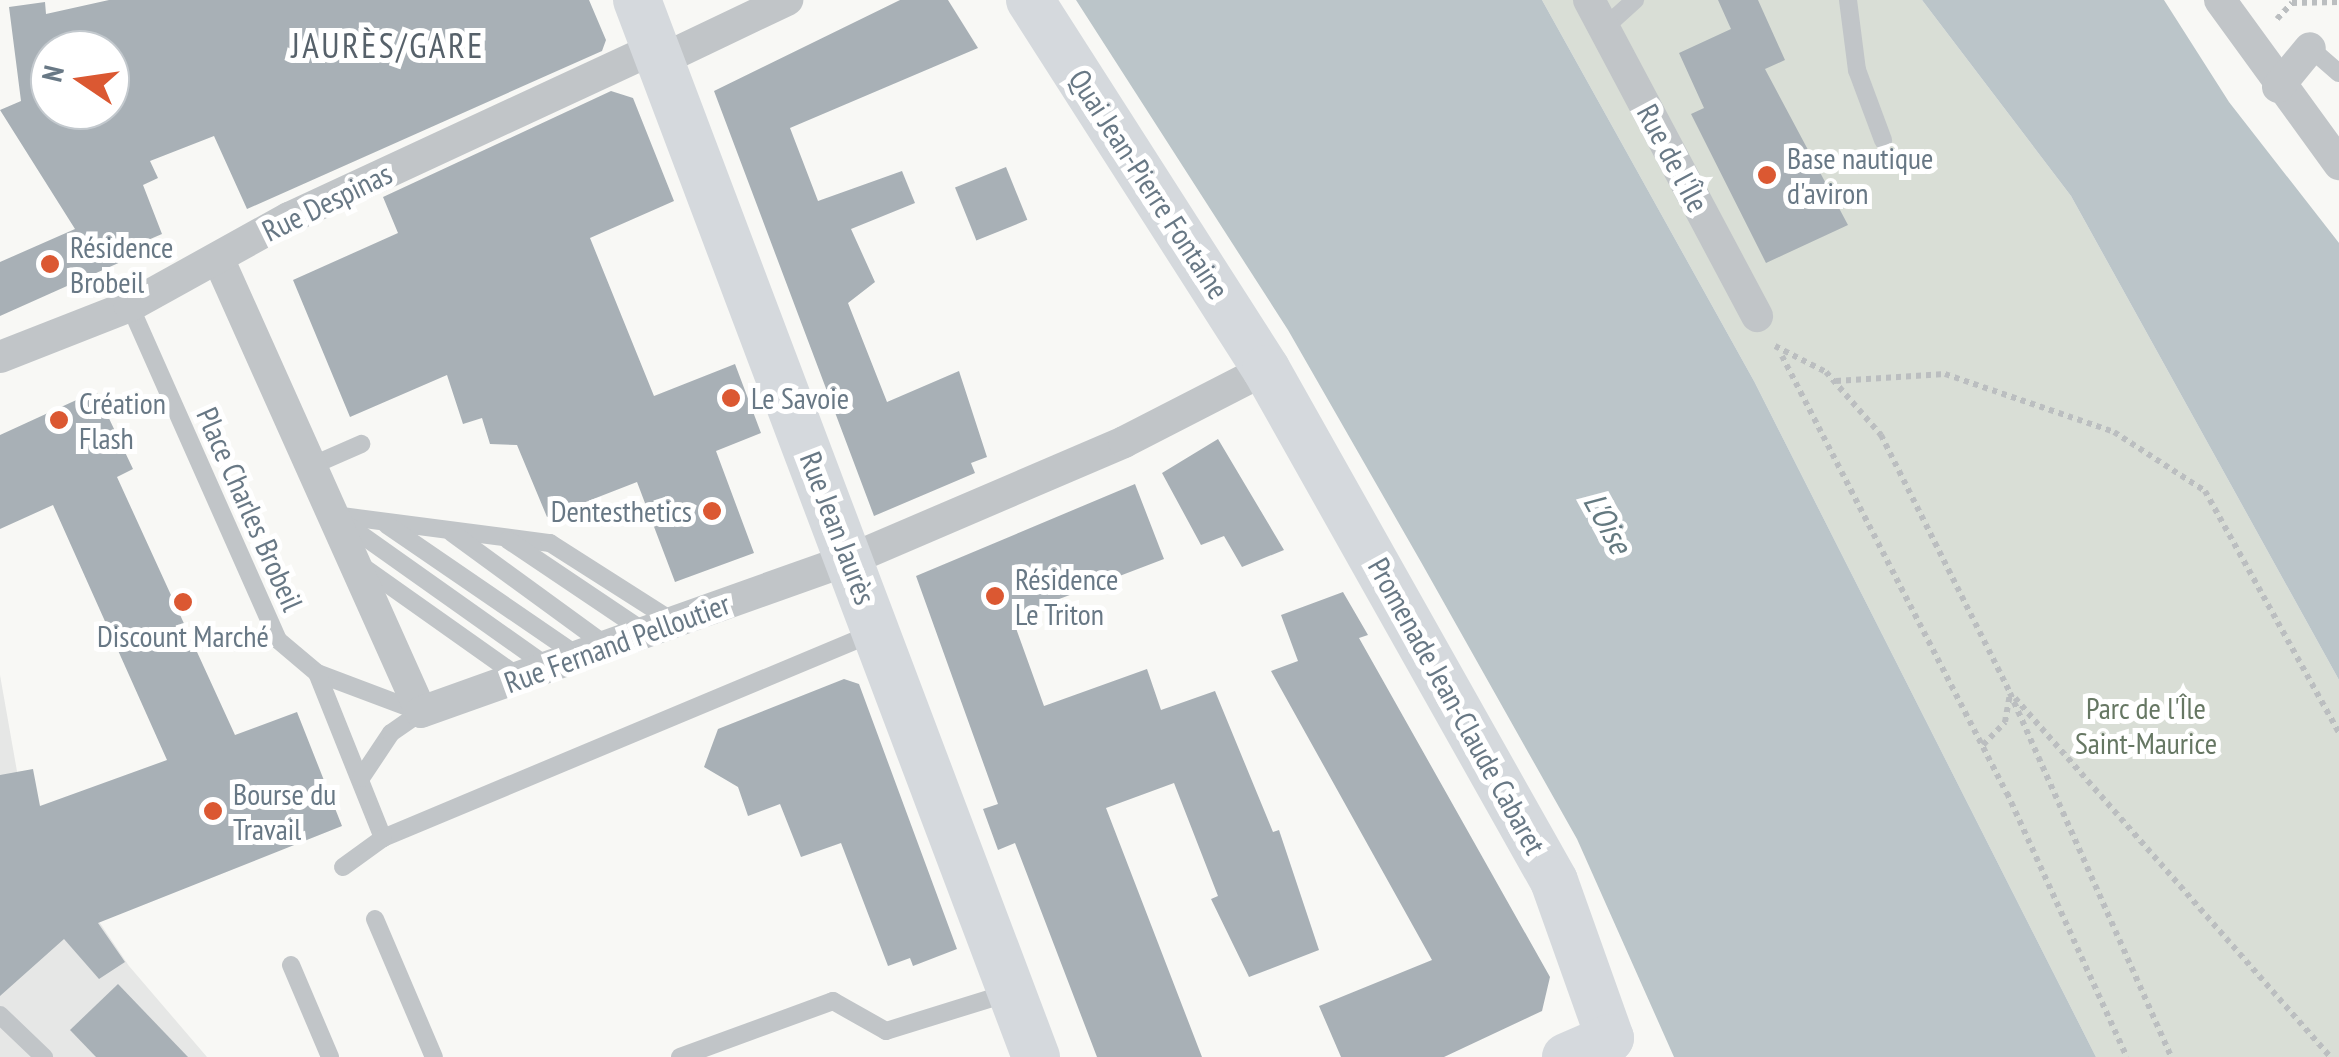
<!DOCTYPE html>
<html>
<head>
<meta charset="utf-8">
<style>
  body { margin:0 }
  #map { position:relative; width:2339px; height:1057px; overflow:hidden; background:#f8f8f5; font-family:"PT Sans Narrow",sans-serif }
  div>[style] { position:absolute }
  .built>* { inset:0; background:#e6e7e6 }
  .green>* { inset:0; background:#d9ded6 }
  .water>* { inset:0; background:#bbc5c9 }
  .building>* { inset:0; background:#a8b0b6; transform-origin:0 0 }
  .path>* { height:6px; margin-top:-3px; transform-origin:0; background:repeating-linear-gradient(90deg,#bbbec0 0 5px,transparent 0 10px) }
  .lane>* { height:18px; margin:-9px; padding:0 9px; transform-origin:9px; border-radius:9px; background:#c1c5c8 }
  .street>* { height:32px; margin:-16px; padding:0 16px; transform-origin:16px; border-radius:16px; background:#c1c5c8 }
  .secondary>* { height:48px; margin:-24px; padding:0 24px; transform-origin:24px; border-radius:24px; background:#d5d9dd }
  .dots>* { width:28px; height:28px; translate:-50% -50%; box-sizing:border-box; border:5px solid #fff; border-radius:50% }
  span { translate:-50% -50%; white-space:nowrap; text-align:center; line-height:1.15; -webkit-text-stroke:10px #fff; paint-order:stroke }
  .street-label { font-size:30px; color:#687885 }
  .poi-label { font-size:30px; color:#687885 }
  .left { translate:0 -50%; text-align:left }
  .right { translate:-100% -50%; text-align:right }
  .park-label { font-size:30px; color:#667763 }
  .water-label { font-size:32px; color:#647980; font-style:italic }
  .quarter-label { font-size:35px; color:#56616a; letter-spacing:2.5px }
  .north { position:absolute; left:30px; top:30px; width:100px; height:100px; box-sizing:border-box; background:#fff; border:2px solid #c3c9ce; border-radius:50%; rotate:283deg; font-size:28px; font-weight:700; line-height:40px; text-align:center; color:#687885 }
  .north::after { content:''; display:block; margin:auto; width:35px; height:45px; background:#db5832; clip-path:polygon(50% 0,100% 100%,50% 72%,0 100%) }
</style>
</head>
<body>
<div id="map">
  <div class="built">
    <i style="clip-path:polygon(0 675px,24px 811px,129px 966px,207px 1057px,0 1057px)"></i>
  </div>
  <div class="green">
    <i style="clip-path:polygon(1542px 0,1922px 0,2071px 196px,2339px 680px,2339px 1057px,2096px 1057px,1754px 381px)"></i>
  </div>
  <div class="water">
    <i style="clip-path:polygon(1076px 0,1542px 0,1754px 381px,2096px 1057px,1674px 1057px,1577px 839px,1421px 562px,1288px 330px)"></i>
    <i style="clip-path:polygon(1922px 0,2164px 0,2229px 102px,2339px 243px,2339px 680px,2071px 196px)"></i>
  </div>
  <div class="building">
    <i style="clip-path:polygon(evenodd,109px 0,589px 0,606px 40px,602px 51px,247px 209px,214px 136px,150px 161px,158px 178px,143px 185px,162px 234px,148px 240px,152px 248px,0 316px,0 262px,75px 229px,0 110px,21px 101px,9px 7px,45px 2px,46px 14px,109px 0,50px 50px,110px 50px,110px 110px,50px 110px,50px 50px)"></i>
    <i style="clip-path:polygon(900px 0,948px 0,978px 48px,790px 128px,818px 201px,902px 171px,915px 203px,851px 229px,875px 282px,848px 303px,887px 402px,959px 371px,987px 457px,971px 463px,975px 473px,874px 516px,714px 91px)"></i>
    <i style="clip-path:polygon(1718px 0,1758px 0,1785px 60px,1765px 69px,1848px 225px,1766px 263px,1691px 114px,1704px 108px,1679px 53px,1731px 29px)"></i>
    <i style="clip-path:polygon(611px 91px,633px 98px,674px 201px,590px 238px,654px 396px,735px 364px,761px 433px,716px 451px,754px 553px,675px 582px,637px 482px,547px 517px,517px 445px,490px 444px,482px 418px,463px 424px,447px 375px,350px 417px,293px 280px,398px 233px,383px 197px)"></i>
    <i style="left:1006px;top:167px;width:57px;height:55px;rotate:68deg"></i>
    <i style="clip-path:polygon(96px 391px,133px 469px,117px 477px,235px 735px,297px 712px,342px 826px,98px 923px,125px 962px,99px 979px,64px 939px,0 996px,0 775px,33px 769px,40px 806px,167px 760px,53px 505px,0 529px,0 435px)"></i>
    <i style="clip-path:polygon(1218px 439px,1284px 550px,1242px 567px,1224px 536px,1201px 545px,1162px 473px)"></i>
    <i style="clip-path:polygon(1135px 484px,1164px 559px,1012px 617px,1044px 706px,1147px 669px,1161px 710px,1215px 691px,1273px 832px,1279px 830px,1319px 950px,1249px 977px,1211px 899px,1218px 896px,1174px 783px,1106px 808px,1202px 1057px,1097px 1057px,1015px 843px,998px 850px,983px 809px,998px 804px,916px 576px)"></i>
    <i style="clip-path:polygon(1343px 592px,1368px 635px,1359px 638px,1550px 977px,1542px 1011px,1444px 1057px,1341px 1057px,1319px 1006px,1432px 960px,1271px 671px,1298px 661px,1281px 615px)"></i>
    <i style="clip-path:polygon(844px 679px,859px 684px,957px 949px,913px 966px,910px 958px,888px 966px,841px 843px,801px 857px,780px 804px,748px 816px,738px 787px,704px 767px,718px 729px)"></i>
    <i style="clip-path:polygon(118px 984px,188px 1057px,96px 1057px,70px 1030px)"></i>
  </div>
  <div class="path">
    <i style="left:2277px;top:19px;width:22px;rotate:-47deg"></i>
    <i style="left:2292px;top:3px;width:47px;rotate:-1.2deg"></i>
    <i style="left:1775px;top:346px;width:57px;rotate:27deg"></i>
    <i style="left:1826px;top:372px;width:84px;rotate:48.9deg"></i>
    <i style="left:1881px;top:435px;width:288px;rotate:63.4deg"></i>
    <i style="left:2010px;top:693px;width:398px;rotate:66.1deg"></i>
    <i style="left:1782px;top:356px;width:492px;rotate:62.8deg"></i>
    <i style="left:2007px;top:793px;width:290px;rotate:65.6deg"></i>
    <i style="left:1836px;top:381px;width:109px;rotate:-3.7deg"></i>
    <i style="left:1945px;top:374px;width:179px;rotate:18.9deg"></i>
    <i style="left:2114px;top:432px;width:108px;rotate:33deg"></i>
    <i style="left:2205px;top:491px;width:277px;rotate:61deg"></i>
    <i style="left:2015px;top:698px;width:478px;rotate:48.7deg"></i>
    <i style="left:1983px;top:745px;width:32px;rotate:-46deg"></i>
    <i style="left:2005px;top:722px;width:27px;rotate:-80deg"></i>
  </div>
  <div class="lane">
    <i style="left:1848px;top:0;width:71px;rotate:82.7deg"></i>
    <i style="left:1857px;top:70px;width:75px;rotate:69.6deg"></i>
    <i style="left:1604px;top:28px;width:42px;rotate:-42.1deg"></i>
    <i style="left:2310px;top:48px;width:38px;rotate:41deg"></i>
    <i style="left:130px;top:306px;width:365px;rotate:66.1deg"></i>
    <i style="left:278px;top:640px;width:51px;rotate:40.2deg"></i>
    <i style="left:317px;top:673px;width:111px;rotate:20.6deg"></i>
    <i style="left:311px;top:466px;width:55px;rotate:-23.7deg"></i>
    <i style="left:334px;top:515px;width:218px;rotate:7.4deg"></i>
    <i style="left:550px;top:543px;width:147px;rotate:32.5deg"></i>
    <i style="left:342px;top:521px;width:252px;rotate:35.3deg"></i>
    <i style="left:387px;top:525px;width:232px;rotate:34.4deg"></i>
    <i style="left:452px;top:533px;width:192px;rotate:36.1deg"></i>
    <i style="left:508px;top:540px;width:165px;rotate:33.9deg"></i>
    <i style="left:362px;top:566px;width:192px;rotate:35.3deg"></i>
    <i style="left:317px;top:673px;width:178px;rotate:68.2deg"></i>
    <i style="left:383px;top:838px;width:531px;rotate:-22.7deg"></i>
    <i style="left:361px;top:778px;width:54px;rotate:-56.3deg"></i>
    <i style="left:391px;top:733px;width:37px;rotate:-35deg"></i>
    <i style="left:343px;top:867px;width:49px;rotate:-35.9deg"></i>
    <i style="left:375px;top:919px;width:150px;rotate:66.9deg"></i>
    <i style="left:291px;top:965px;width:100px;rotate:67deg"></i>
    <i style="left:0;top:1015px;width:61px;rotate:43.7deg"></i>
    <i style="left:680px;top:1057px;width:163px;rotate:-20.1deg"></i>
    <i style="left:833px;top:1001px;width:61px;rotate:29.5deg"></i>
    <i style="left:886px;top:1031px;width:131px;rotate:-17.3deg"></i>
  </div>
  <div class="street">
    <i style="left:1589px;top:0;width:358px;rotate:62deg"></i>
    <i style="left:2220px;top:0;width:203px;rotate:54deg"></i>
    <i style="left:661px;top:60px;width:140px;rotate:-25.5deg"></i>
    <i style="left:2278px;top:87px;width:50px;rotate:-50.6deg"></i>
    <i style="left:218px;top:258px;width:497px;rotate:65.9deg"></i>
    <i style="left:421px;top:712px;width:454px;rotate:-19.6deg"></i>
    <i style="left:849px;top:560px;width:299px;rotate:-23.2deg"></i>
    <i style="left:1124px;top:442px;width:160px;rotate:-27.2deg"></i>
    <i style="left:0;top:357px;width:140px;rotate:-21.4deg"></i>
    <i style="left:130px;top:306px;width:182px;rotate:-29deg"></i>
    <i style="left:289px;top:218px;width:404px;rotate:-24.9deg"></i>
  </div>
  <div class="secondary">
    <i style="left:637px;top:0;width:1130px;rotate:69.32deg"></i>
    <i style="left:1030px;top:0;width:438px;rotate:57.4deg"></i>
    <i style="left:1266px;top:369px;width:587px;rotate:60.64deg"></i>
    <i style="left:1554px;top:881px;width:167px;rotate:70.4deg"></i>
    <i style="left:1610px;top:1038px;width:48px;rotate:156.6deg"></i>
  </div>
  <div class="dots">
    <i style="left:1767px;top:175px;background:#db5832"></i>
    <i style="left:50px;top:264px;background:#db5832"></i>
    <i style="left:731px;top:398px;background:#db5832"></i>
    <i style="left:59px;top:420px;background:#db5832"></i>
    <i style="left:712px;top:511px;background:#db5832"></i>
    <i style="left:995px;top:596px;background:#db5832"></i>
    <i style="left:183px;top:602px;background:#db5832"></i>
    <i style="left:213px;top:811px;background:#db5832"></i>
  </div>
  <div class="street-label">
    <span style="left:1673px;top:158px;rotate:62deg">Rue de l'Île</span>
    <span style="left:1149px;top:184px;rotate:57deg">Quai Jean-Pierre Fontaine</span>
    <span style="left:327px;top:202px;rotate:-26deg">Rue Despinas</span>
    <span style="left:250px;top:509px;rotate:66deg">Place Charles Brobeil</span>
    <span style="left:838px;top:528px;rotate:69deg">Rue Jean Jaurès</span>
    <span style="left:617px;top:643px;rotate:-20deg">Rue Fernand Pelloutier</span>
    <span style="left:1457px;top:706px;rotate:61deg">Promenade Jean-Claude Cabaret</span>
  </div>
  <div class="poi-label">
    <span class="left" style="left:1787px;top:175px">Base nautique<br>d'aviron</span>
    <span class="left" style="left:70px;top:264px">Résidence<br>Brobeil</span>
    <span class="left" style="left:751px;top:398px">Le Savoie</span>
    <span class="left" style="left:79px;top:420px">Création<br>Flash</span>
    <span class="right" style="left:692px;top:511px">Dentesthetics</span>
    <span class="left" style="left:1015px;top:596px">Résidence<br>Le Triton</span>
    <span style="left:183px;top:636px">Discount Marché</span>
    <span class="left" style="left:233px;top:811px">Bourse du<br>Travail</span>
  </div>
  <div class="park-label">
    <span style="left:2146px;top:725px">Parc de l'Île<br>Saint-Maurice</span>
  </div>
  <div class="water-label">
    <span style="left:1608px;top:523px;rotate:61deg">L'Oise</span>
  </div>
  <div class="quarter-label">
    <span style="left:388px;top:45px">JAURÈS/GARE</span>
  </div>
  <div class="north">N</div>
</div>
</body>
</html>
